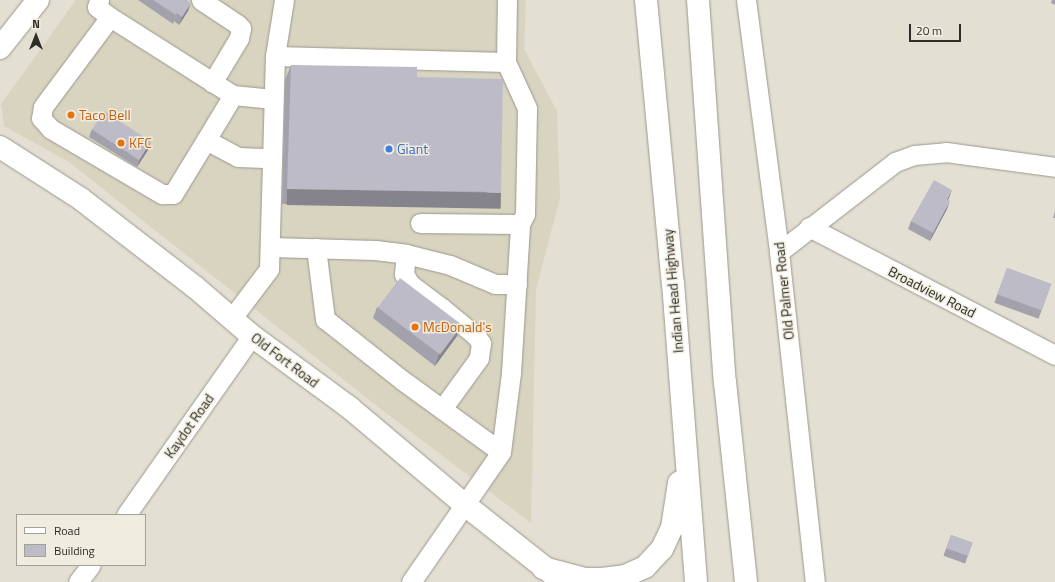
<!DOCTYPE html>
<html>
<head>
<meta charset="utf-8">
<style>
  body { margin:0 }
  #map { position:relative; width:1055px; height:582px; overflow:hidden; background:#e3dfd2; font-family:"Titillium Web",sans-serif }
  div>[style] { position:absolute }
  .built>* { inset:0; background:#d9d4c0 }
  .roads { filter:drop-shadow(0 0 1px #9b988c) drop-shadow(0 0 1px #9b988c) }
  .minor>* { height:19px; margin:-9.5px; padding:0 9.5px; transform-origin:9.5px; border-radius:9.5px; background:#fff }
  .major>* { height:22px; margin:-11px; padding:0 11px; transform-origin:11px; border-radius:11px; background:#fff }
  .highway>* { height:22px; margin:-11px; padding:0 11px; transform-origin:11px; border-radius:11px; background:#fff }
  .wall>* { inset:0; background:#a3a1ac; transform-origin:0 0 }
  .shaded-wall>* { inset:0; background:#85838c; transform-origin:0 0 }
  .building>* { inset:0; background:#bebbc8; transform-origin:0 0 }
  .dots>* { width:11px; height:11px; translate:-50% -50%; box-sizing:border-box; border:2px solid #f0ecdf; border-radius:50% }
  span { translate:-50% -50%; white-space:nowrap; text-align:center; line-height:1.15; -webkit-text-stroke:3px #f0ecdf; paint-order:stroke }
  .food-label { font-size:14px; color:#c56008 }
  .left { translate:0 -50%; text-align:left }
  .shop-label { font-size:14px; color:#366cbe }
  .street-label { font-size:14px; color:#2f2d28 }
  .legend { position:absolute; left:16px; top:514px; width:130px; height:52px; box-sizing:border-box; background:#f0ecdf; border:1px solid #a3a096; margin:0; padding:5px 7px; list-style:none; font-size:12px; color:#2f2d28 }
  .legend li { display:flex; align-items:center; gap:8px; height:20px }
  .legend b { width:20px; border:1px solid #a3a096 }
  .north { position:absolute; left:16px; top:16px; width:40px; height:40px; -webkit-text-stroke:3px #f0ecdf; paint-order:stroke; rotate:0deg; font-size:11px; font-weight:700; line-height:16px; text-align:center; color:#2f2d28 }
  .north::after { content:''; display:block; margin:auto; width:14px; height:18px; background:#2f2d28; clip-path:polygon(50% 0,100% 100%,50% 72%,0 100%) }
  .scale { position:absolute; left:909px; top:24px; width:52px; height:18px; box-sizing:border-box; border:2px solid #2f2d28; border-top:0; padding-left:5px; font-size:12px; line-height:14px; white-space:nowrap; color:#2f2d28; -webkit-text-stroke:3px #f0ecdf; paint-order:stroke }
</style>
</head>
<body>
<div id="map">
  <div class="built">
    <i style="clip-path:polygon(76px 0,526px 0,524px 49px,557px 111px,560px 198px,536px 289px,531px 523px,382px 410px,69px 162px,4px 126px,1px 104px)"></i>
  </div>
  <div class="roads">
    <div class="minor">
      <i style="left:99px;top:0;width:7px;rotate:106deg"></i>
      <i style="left:97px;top:7px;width:16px;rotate:38deg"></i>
      <i style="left:110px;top:17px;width:112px;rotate:126.7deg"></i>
      <i style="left:43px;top:107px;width:11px;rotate:100deg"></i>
      <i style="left:41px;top:118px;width:15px;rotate:48deg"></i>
      <i style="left:51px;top:129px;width:129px;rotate:30.4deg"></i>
      <i style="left:162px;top:194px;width:11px"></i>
      <i style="left:173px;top:194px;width:63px;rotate:-58.6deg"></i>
      <i style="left:206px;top:140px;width:36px;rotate:28deg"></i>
      <i style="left:238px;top:157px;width:33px;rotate:2deg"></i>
      <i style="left:201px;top:0;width:43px;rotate:33.7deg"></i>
      <i style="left:237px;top:24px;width:6px;rotate:45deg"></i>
      <i style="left:241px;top:28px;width:10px;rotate:101deg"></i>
      <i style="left:239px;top:38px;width:52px;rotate:121deg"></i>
      <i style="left:746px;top:0;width:254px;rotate:82.5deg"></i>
      <i style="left:779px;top:252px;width:332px;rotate:83.8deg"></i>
      <i style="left:110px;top:17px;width:146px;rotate:32.4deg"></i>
      <i style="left:233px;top:95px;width:40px;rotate:5.7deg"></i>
      <i style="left:275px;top:56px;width:231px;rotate:1.5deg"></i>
      <i style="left:206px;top:140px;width:52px;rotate:-59deg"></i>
      <i style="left:420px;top:223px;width:100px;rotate:0.6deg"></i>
      <i style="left:809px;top:227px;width:277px;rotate:27.5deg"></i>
      <i style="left:271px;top:247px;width:104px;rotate:1.7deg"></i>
      <i style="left:375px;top:250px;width:31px;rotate:7deg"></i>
      <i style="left:406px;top:254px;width:45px;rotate:14deg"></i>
      <i style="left:450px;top:265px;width:49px;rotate:22.9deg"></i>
      <i style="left:495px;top:284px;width:22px"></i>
      <i style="left:316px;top:248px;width:72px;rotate:82.8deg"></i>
      <i style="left:325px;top:319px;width:98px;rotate:38.4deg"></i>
      <i style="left:402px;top:380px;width:122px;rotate:36deg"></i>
      <i style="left:779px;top:252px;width:147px;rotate:-37.8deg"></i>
      <i style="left:895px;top:162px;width:20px;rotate:-20deg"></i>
      <i style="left:914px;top:155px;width:32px;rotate:-5deg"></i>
      <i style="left:946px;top:152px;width:110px;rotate:7.8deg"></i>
      <i style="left:406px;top:254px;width:20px;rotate:96deg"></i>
      <i style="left:404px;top:274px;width:12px;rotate:59deg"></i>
      <i style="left:410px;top:284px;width:40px;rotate:37deg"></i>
      <i style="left:442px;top:308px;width:44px;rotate:39.5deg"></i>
      <i style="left:476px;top:336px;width:9px;rotate:54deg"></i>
      <i style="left:481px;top:343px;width:15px;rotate:98deg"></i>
      <i style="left:479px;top:358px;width:63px;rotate:126deg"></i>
      <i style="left:232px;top:318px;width:61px;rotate:-52.9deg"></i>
      <i style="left:269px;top:269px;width:213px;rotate:-88.4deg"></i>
      <i style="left:275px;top:56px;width:57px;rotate:-80.9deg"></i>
      <i style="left:126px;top:515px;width:219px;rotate:-54.9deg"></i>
      <i style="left:78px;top:582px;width:21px;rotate:-53deg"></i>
      <i style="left:411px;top:582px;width:158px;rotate:-55.3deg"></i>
      <i style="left:501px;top:452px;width:80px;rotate:-82.8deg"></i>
      <i style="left:511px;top:373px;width:149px;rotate:-86.5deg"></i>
      <i style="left:520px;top:224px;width:11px;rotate:-63deg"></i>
      <i style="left:525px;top:214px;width:106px;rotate:-88.9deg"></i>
      <i style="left:527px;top:108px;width:51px;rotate:-114.5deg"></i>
      <i style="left:506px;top:62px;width:62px;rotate:-89.1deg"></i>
    </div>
    <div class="major">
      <i style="left:0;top:48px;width:61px;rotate:-51.6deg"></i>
      <i style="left:0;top:147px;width:96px;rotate:32.7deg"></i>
      <i style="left:81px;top:199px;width:144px;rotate:37.7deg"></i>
      <i style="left:195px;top:287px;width:75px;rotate:40.7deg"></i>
      <i style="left:252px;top:336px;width:122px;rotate:36.3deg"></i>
      <i style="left:350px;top:408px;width:149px;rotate:40.1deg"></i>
      <i style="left:464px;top:504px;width:121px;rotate:38.3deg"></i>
    </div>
    <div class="highway">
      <i style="left:646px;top:0;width:284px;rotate:84.6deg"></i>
      <i style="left:673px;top:283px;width:300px;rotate:85.6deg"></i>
      <i style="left:698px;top:0;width:383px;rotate:86deg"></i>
      <i style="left:725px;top:382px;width:201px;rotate:84deg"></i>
      <i style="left:543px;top:568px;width:43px;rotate:14.7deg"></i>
      <i style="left:585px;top:579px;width:17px"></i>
      <i style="left:602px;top:579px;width:23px;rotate:-7deg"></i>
      <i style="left:625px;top:576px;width:22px;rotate:-24deg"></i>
      <i style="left:645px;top:567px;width:25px;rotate:-47deg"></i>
      <i style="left:662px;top:549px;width:23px;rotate:-65deg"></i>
      <i style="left:672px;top:528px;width:46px;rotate:-81.2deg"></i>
    </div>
  </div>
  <div class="wall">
    <i style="clip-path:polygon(138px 0,187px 0,188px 11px,179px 25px,174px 21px,173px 24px)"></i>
    <i style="clip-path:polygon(1052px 0,1055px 0,1055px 5px,1051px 3px)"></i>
    <i style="clip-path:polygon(291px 65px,417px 77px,496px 207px,282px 204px,285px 80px)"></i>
    <i style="clip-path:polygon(92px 129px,148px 150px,137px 167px,89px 137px)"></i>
    <i style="clip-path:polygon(949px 198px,948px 200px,947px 209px,930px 241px,908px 229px,911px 221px)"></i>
    <i style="clip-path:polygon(1055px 211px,1055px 218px,1053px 218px)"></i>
    <i style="left:1007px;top:268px;width:47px;height:37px;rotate:20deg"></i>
    <i style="clip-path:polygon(377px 307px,457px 336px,435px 366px,373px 318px)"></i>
    <i style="left:951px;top:535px;width:23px;height:22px;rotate:20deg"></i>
  </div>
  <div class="shaded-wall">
    <i style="clip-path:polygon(191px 3px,188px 11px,179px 25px,182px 17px)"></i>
    <i style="clip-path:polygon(151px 142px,148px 150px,137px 167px,140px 159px)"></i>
    <i style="left:287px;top:189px;width:214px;height:16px;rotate:1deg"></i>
    <i style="clip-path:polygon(952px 190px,949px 198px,944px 207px,947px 199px)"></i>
    <i style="clip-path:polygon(950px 201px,947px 209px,930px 241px,933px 233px)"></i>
    <i style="clip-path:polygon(462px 325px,457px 336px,435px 366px,439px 354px)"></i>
  </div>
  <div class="building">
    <i style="clip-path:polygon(153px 0,186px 0,191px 3px,182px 17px,177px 13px,176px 15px)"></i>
    <i style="clip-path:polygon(291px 65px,417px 67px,417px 77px,503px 79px,501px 192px,287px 189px)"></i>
    <i style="left:104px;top:111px;width:56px;height:22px;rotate:33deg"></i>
    <i style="clip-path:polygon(934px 180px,952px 190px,947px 199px,950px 201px,933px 233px,911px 221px)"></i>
    <i style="left:1007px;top:268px;width:47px;height:28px;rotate:20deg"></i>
    <i style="left:400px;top:278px;width:78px;height:37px;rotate:37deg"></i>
    <i style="left:951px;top:535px;width:23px;height:14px;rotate:20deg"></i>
  </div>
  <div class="dots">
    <i style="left:71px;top:115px;background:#e8710a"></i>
    <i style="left:121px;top:143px;background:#e8710a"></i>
    <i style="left:389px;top:149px;background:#3f7fe0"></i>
    <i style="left:415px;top:327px;background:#e8710a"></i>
  </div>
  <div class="food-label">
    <span class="left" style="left:79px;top:115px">Taco Bell</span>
    <span class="left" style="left:129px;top:143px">KFC</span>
    <span class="left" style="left:423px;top:327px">McDonald's</span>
  </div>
  <div class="shop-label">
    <span class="left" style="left:397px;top:149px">Giant</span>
  </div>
  <div class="street-label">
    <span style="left:673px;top:291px;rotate:-95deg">Indian Head Highway</span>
    <span style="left:784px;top:291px;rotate:-96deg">Old Palmer Road</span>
    <span style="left:932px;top:292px;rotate:27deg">Broadview Road</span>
    <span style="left:285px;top:360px;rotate:37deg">Old Fort Road</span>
    <span style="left:189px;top:426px;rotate:-55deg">Kaydot Road</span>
  </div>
  <ul class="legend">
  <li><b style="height:5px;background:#fff"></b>Road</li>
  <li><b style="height:11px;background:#bebbc8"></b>Building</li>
  </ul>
  <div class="north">N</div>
  <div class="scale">20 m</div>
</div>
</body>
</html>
